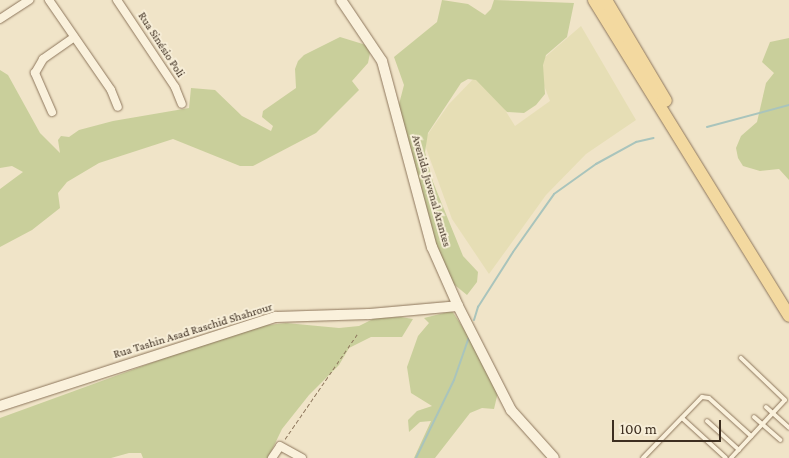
<!DOCTYPE html>
<html>
<head>
<meta charset="utf-8">
<style>
  body { margin:0 }
  #map { position:relative; width:789px; height:458px; overflow:hidden; background:#f0e4c8; font-family:"Crimson Pro",serif }
  div>[style] { position:absolute }
  .farmland>* { inset:0; background:#e6deb5 }
  .green>* { inset:0; background:#c9cf9b }
  .stream>* { height:2px; margin:-1px; padding:0 1px; transform-origin:1px; border-radius:1px; background:#a9c4bc }
  .path>* { height:1px; margin-top:-0.5px; transform-origin:0; background:repeating-linear-gradient(90deg,#8d765c 0 4px,transparent 0 6.5px) }
  .roads { filter:drop-shadow(0 0 1px #8d765c) drop-shadow(0 0 1px #8d765c) }
  .service>* { height:4px; margin:-2px; padding:0 2px; transform-origin:2px; border-radius:2px; background:#faf1dc }
  .minor>* { height:8px; margin:-4px; padding:0 4px; transform-origin:4px; border-radius:4px; background:#faf1dc }
  .tertiary>* { height:10px; margin:-5px; padding:0 5px; transform-origin:5px; border-radius:5px; background:#faf1dc }
  .primary>* { height:12px; margin:-6px; padding:0 6px; transform-origin:6px; border-radius:6px; background:#f3d9a0 }
  span { translate:-50% -50%; white-space:nowrap; text-align:center; line-height:1.15; -webkit-text-stroke:4px #f7eed8; paint-order:stroke }
  .street-label { font-size:12px; color:#3d2e20 }
  .scale { position:absolute; left:612px; top:420px; width:109px; height:22px; box-sizing:border-box; border:2px solid #3d2e20; border-top:0; padding-left:6px; font-size:15px; line-height:18px; white-space:nowrap; color:#3d2e20; -webkit-text-stroke:4px #f7eed8; paint-order:stroke }
</style>
</head>
<body>
<div id="map">
  <div class="farmland">
    <i style="clip-path:polygon(581px 26px,636px 120px,586px 154px,546px 195px,489px 274px,452px 219px,426px 148px,426px 137px,449px 104px,481px 71px,515px 126px,550px 101px,536px 65px)"></i>
  </div>
  <div class="green">
    <i style="clip-path:polygon(442px 0,468px 4px,485px 15px,491px 9px,494px 0,574px 3px,567px 37px,546px 55px,543px 65px,545px 94px,536px 105px,524px 113px,507px 112px,476px 80px,468px 79px,461px 83px,428px 133px,425px 152px,433px 182px,463px 256px,478px 272px,477px 282px,467px 295px,445px 277px,397px 112px,404px 85px,394px 57px,437px 22px)"></i>
    <i style="clip-path:polygon(340px 37px,366px 45px,370px 53px,368px 63px,352px 81px,359px 90px,316px 133px,253px 166px,240px 166px,173px 139px,99px 163px,67px 182px,58px 193px,60px 208px,32px 230px,0 247px,0 189px,23px 172px,12px 166px,0 168px,0 70px,8px 75px,40px 133px,60px 153px,58px 140px,61px 136px,69px 137px,79px 130px,113px 121px,189px 108px,191px 88px,215px 90px,242px 116px,271px 131px,273px 126px,262px 117px,263px 111px,296px 88px,295px 69px,298px 61px,304px 55px)"></i>
    <i style="clip-path:polygon(789px 38px,789px 180px,779px 169px,760px 171px,743px 166px,738px 158px,736px 148px,741px 136px,757px 122px,766px 83px,774px 73px,762px 62px,770px 42px)"></i>
    <i style="clip-path:polygon(452px 311px,474px 344px,498px 392px,494px 409px,482px 408px,470px 413px,435px 458px,414px 458px,431px 421px,420px 422px,409px 432px,408px 420px,417px 411px,432px 406px,411px 393px,407px 367px,418px 336px,429px 323px,424px 318px)"></i>
    <i style="clip-path:polygon(401px 317px,413px 319px,402px 337px,371px 337px,349px 348px,339px 365px,309px 395px,282px 429px,268px 458px,143px 458px,141px 453px,129px 453px,111px 458px,0 458px,0 418px,195px 347px,259px 326px,286px 323px,339px 328px,359px 326px,375px 318px)"></i>
  </div>
  <div class="stream">
    <i style="left:707px;top:127px;width:85px;rotate:-15deg"></i>
    <i style="left:474px;top:320px;width:14px;rotate:-73deg"></i>
    <i style="left:478px;top:307px;width:65px;rotate:-57.5deg"></i>
    <i style="left:513px;top:252px;width:71px;rotate:-54.7deg"></i>
    <i style="left:554px;top:194px;width:52px;rotate:-35.5deg"></i>
    <i style="left:596px;top:164px;width:46px;rotate:-28.8deg"></i>
    <i style="left:636px;top:142px;width:18px;rotate:-13deg"></i>
    <i style="left:416px;top:458px;width:87px;rotate:-64deg"></i>
    <i style="left:454px;top:380px;width:46px;rotate:-70.8deg"></i>
  </div>
  <div class="path">
    <i style="left:285px;top:439px;width:129px;rotate:-55.4deg"></i>
  </div>
  <div class="roads">
    <div class="service">
      <i style="left:766px;top:407px;width:31px;rotate:42deg"></i>
      <i style="left:754px;top:417px;width:35px;rotate:41deg"></i>
      <i style="left:682px;top:418px;width:59px;rotate:42.3deg"></i>
      <i style="left:707px;top:421px;width:43px;rotate:42.2deg"></i>
      <i style="left:643px;top:458px;width:85px;rotate:-46deg"></i>
      <i style="left:702px;top:397px;width:7px;rotate:8deg"></i>
      <i style="left:709px;top:398px;width:57px;rotate:42.1deg"></i>
      <i style="left:731px;top:458px;width:79px;rotate:-47deg"></i>
      <i style="left:785px;top:400px;width:61px;rotate:-136.3deg"></i>
    </div>
    <div class="minor">
      <i style="left:49px;top:0;width:109px;rotate:55.4deg"></i>
      <i style="left:111px;top:90px;width:18px;rotate:68deg"></i>
      <i style="left:117px;top:0;width:105px;rotate:56.3deg"></i>
      <i style="left:175px;top:87px;width:18px;rotate:68deg"></i>
      <i style="left:0;top:19px;width:35px;rotate:-33deg"></i>
      <i style="left:52px;top:112px;width:43px;rotate:-113.6deg"></i>
      <i style="left:35px;top:73px;width:16px;rotate:-60deg"></i>
      <i style="left:43px;top:59px;width:38px;rotate:-35deg"></i>
      <i style="left:272px;top:458px;width:14px;rotate:-56deg"></i>
      <i style="left:280px;top:446px;width:25px;rotate:29deg"></i>
    </div>
    <div class="tertiary">
      <i style="left:341px;top:0;width:73px;rotate:56.1deg"></i>
      <i style="left:382px;top:61px;width:193px;rotate:75deg"></i>
      <i style="left:432px;top:247px;width:64px;rotate:66.2deg"></i>
      <i style="left:458px;top:306px;width:117px;rotate:63deg"></i>
      <i style="left:511px;top:410px;width:64px;rotate:48.1deg"></i>
      <i style="left:0;top:406px;width:290px;rotate:-17.9deg"></i>
      <i style="left:276px;top:317px;width:93px;rotate:-1.8deg"></i>
      <i style="left:369px;top:314px;width:89px;rotate:-5.1deg"></i>
    </div>
    <div class="primary">
      <i style="left:594px;top:0;width:371px;rotate:58.3deg"></i>
      <i style="left:606px;top:0;width:117px;rotate:59.3deg"></i>
    </div>
  </div>
  <div class="street-label">
    <span style="left:161px;top:45px;rotate:57deg">Rua Sinésio Poli</span>
    <span style="left:431px;top:191px;rotate:74deg">Avenida Juvenal Arantes</span>
    <span style="left:193px;top:331px;rotate:-17deg">Rua Tashin Asad Raschid Shahrour</span>
  </div>
  <div class="scale">100 m</div>
</div>
</body>
</html>
